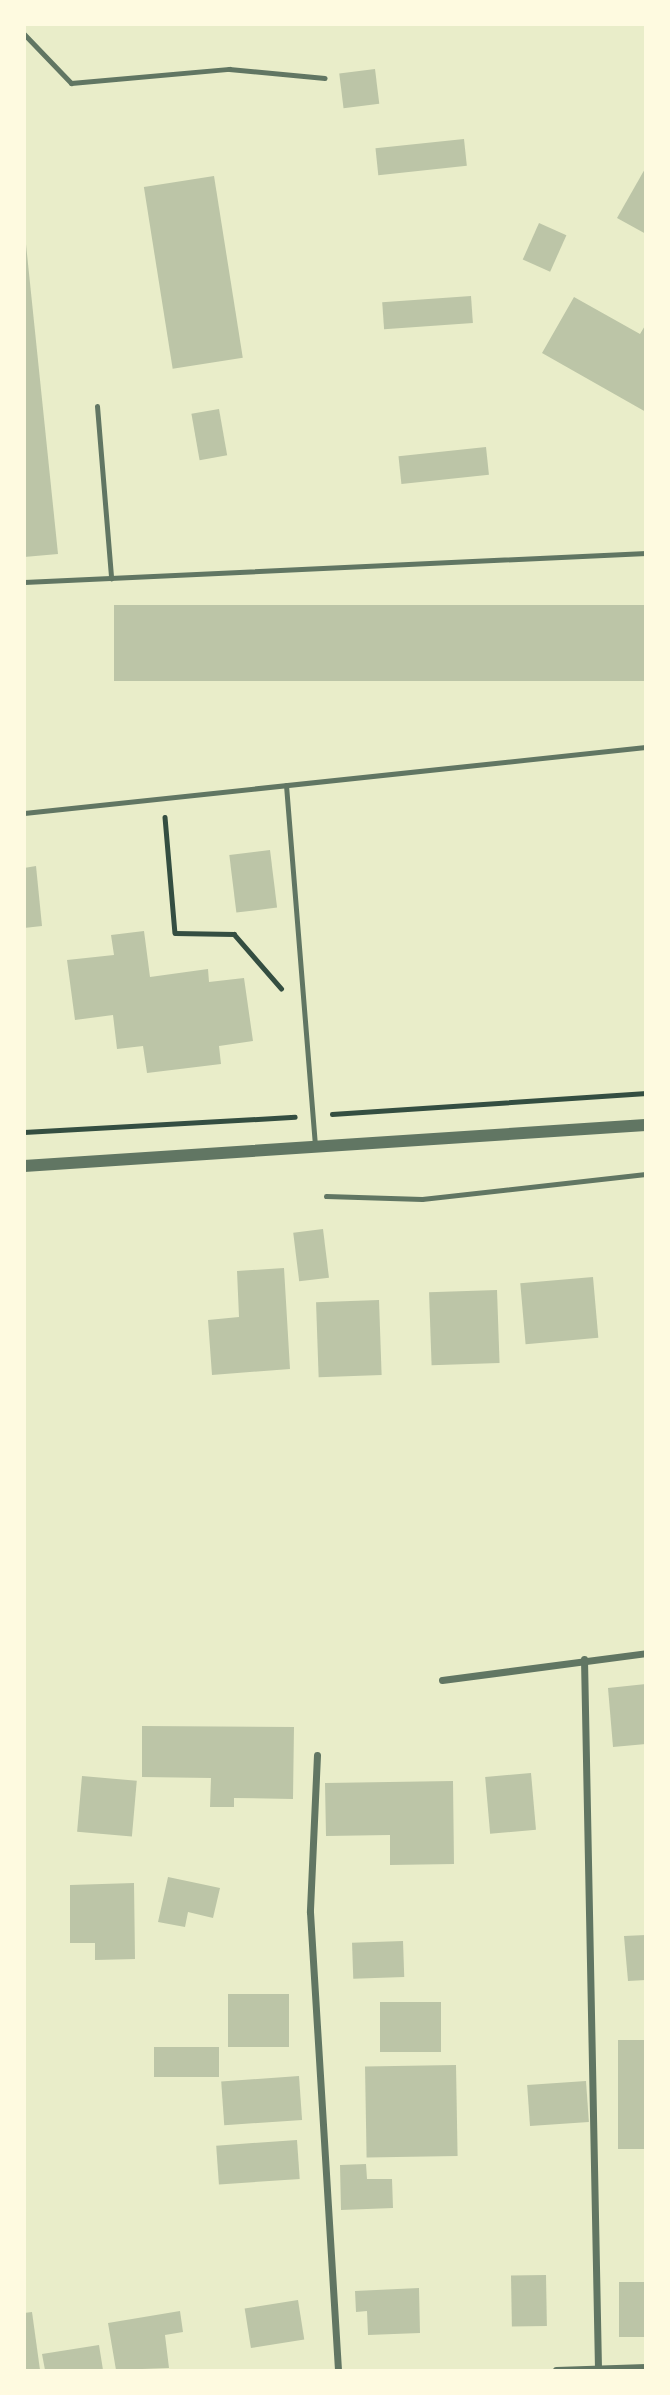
<!DOCTYPE html>
<html>
<head>
<meta charset="utf-8">
<style>
  body { margin:0 }
  #map { position:relative; width:670px; height:2395px; overflow:hidden; background:#e9edc9; font-family:Raleway,sans-serif }
  div>[style] { position:absolute }
  .building>* { inset:0; background:#bcc5a7; transform-origin:0 0 }
  .path>* { height:4.5px; margin:-2.25px; padding:0 2.25px; transform-origin:2.25px; border-radius:2.25px; background:#344e41 }
  .service>* { height:5px; margin:-2.5px; padding:0 2.5px; transform-origin:2.5px; border-radius:2.5px; background:#617663 }
  .minor>* { height:7px; margin:-3.5px; padding:0 3.5px; transform-origin:3.5px; border-radius:3.5px; background:#617663 }
  .tertiary>* { height:12px; margin:-6px; padding:0 6px; transform-origin:6px; border-radius:6px; background:#617663 }
  span { translate:-50% -50%; white-space:nowrap; text-align:center; line-height:1.15; -webkit-text-stroke:7px #fefae0; paint-order:stroke }
  .frame { position:absolute; inset:0; border:26px solid #fefae0; pointer-events:none }
</style>
</head>
<body>
<div id="map">
  <div class="building">
    <i style="left:375px;top:69px;width:35px;height:36px;rotate:83deg"></i>
    <i style="left:464px;top:139px;width:27px;height:89px;rotate:84deg"></i>
    <i style="clip-path:polygon(646px 167px,646px 234px,617px 218px)"></i>
    <i style="left:214px;top:176px;width:184px;height:71px;rotate:81deg"></i>
    <i style="left:539px;top:223px;width:30px;height:40px;rotate:24deg"></i>
    <i style="clip-path:polygon(24px 225px,58px 554px,24px 557px)"></i>
    <i style="left:471px;top:296px;width:27px;height:89px;rotate:86deg"></i>
    <i style="clip-path:polygon(574px 297px,640px 334px,646px 324px,646px 412px,542px 353px)"></i>
    <i style="left:219px;top:409px;width:47px;height:28px;rotate:80deg"></i>
    <i style="left:486px;top:447px;width:28px;height:88px;rotate:84deg"></i>
    <i style="left:646px;top:605px;width:76px;height:532px;rotate:90deg"></i>
    <i style="left:270px;top:850px;width:58px;height:41px;rotate:83deg"></i>
    <i style="clip-path:polygon(36px 866px,42px 926px,24px 928px,24px 868px)"></i>
    <i style="clip-path:polygon(144px 931px,150px 977px,208px 969px,209px 982px,244px 978px,253px 1041px,219px 1046px,221px 1064px,147px 1073px,143px 1046px,117px 1049px,113px 1015px,75px 1020px,67px 960px,114px 955px,111px 935px)"></i>
    <i style="left:323px;top:1229px;width:49px;height:30px;rotate:83deg"></i>
    <i style="clip-path:polygon(284px 1268px,290px 1369px,212px 1375px,208px 1320px,239px 1317px,237px 1271px)"></i>
    <i style="left:593px;top:1277px;width:61px;height:73px;rotate:85deg"></i>
    <i style="left:497px;top:1290px;width:73px;height:68px;rotate:88deg"></i>
    <i style="left:379px;top:1300px;width:75px;height:63px;rotate:88deg"></i>
    <i style="clip-path:polygon(646px 1684px,646px 1744px,613px 1747px,608px 1688px)"></i>
    <i style="clip-path:polygon(142px 1726px,294px 1727px,293px 1799px,234px 1798px,234px 1807px,210px 1807px,211px 1778px,142px 1777px)"></i>
    <i style="left:531px;top:1773px;width:57px;height:46px;rotate:85deg"></i>
    <i style="left:82px;top:1776px;width:55px;height:56px;rotate:5deg"></i>
    <i style="clip-path:polygon(453px 1781px,454px 1864px,390px 1865px,390px 1835px,326px 1836px,325px 1783px)"></i>
    <i style="clip-path:polygon(168px 1877px,220px 1888px,213px 1918px,188px 1912px,185px 1927px,158px 1922px)"></i>
    <i style="clip-path:polygon(134px 1883px,135px 1959px,95px 1960px,95px 1943px,70px 1943px,70px 1885px)"></i>
    <i style="clip-path:polygon(646px 1935px,646px 1980px,628px 1981px,624px 1936px)"></i>
    <i style="left:403px;top:1941px;width:36px;height:51px;rotate:88deg"></i>
    <i style="left:228px;top:1994px;width:61px;height:53px"></i>
    <i style="left:380px;top:2002px;width:61px;height:50px"></i>
    <i style="left:646px;top:2040px;width:109px;height:28px;rotate:90deg"></i>
    <i style="left:219px;top:2047px;width:30px;height:65px;rotate:90deg"></i>
    <i style="left:456px;top:2065px;width:91px;height:91px;rotate:89deg"></i>
    <i style="left:299px;top:2076px;width:44px;height:78px;rotate:86deg"></i>
    <i style="left:586px;top:2081px;width:41px;height:59px;rotate:86deg"></i>
    <i style="left:297px;top:2140px;width:39px;height:81px;rotate:86deg"></i>
    <i style="clip-path:polygon(366px 2164px,367px 2179px,392px 2179px,393px 2208px,341px 2210px,340px 2165px)"></i>
    <i style="left:546px;top:2275px;width:51px;height:35px;rotate:89deg"></i>
    <i style="left:619px;top:2282px;width:27px;height:55px"></i>
    <i style="clip-path:polygon(419px 2288px,420px 2333px,368px 2335px,367px 2311px,356px 2312px,355px 2291px)"></i>
    <i style="left:298px;top:2300px;width:40px;height:54px;rotate:81deg"></i>
    <i style="clip-path:polygon(180px 2311px,183px 2332px,165px 2335px,169px 2368px,116px 2370px,108px 2323px)"></i>
    <i style="clip-path:polygon(32px 2312px,40px 2370px,24px 2370px,24px 2313px)"></i>
    <i style="clip-path:polygon(99px 2345px,103px 2370px,45px 2370px,42px 2354px)"></i>
  </div>
  <div class="path">
    <i style="left:165px;top:817px;width:116px;rotate:85.1deg"></i>
    <i style="left:175px;top:933px;width:59px;rotate:1deg"></i>
    <i style="left:234px;top:934px;width:72px;rotate:49deg"></i>
    <i style="left:332px;top:1114px;width:315px;rotate:-3.8deg"></i>
    <i style="left:24px;top:1132px;width:271px;rotate:-3.2deg"></i>
  </div>
  <div class="service">
    <i style="left:24px;top:34px;width:68px;rotate:46.2deg"></i>
    <i style="left:71px;top:83px;width:159px;rotate:-5.1deg"></i>
    <i style="left:229px;top:69px;width:96px;rotate:5.4deg"></i>
    <i style="left:97px;top:406px;width:173px;rotate:85.3deg"></i>
    <i style="left:24px;top:582px;width:623px;rotate:-2.67deg"></i>
    <i style="left:286px;top:785px;width:361px;rotate:85.4deg"></i>
    <i style="left:24px;top:813px;width:625px;rotate:-6.06deg"></i>
    <i style="left:326px;top:1196px;width:96px;rotate:1.8deg"></i>
    <i style="left:422px;top:1199px;width:225px;rotate:-6.4deg"></i>
  </div>
  <div class="minor">
    <i style="left:584px;top:1659px;width:709px;rotate:88.87deg"></i>
    <i style="left:442px;top:1680px;width:206px;rotate:-7.5deg"></i>
    <i style="left:317px;top:1755px;width:157px;rotate:92.6deg"></i>
    <i style="left:310px;top:1912px;width:459px;rotate:86.5deg"></i>
    <i style="left:556px;top:2370px;width:90px;rotate:-1.9deg"></i>
  </div>
  <div class="tertiary">
    <i style="left:24px;top:1166px;width:623px;rotate:-3.77deg"></i>
  </div>
  <div class="frame"></div>
</div>
</body>
</html>
